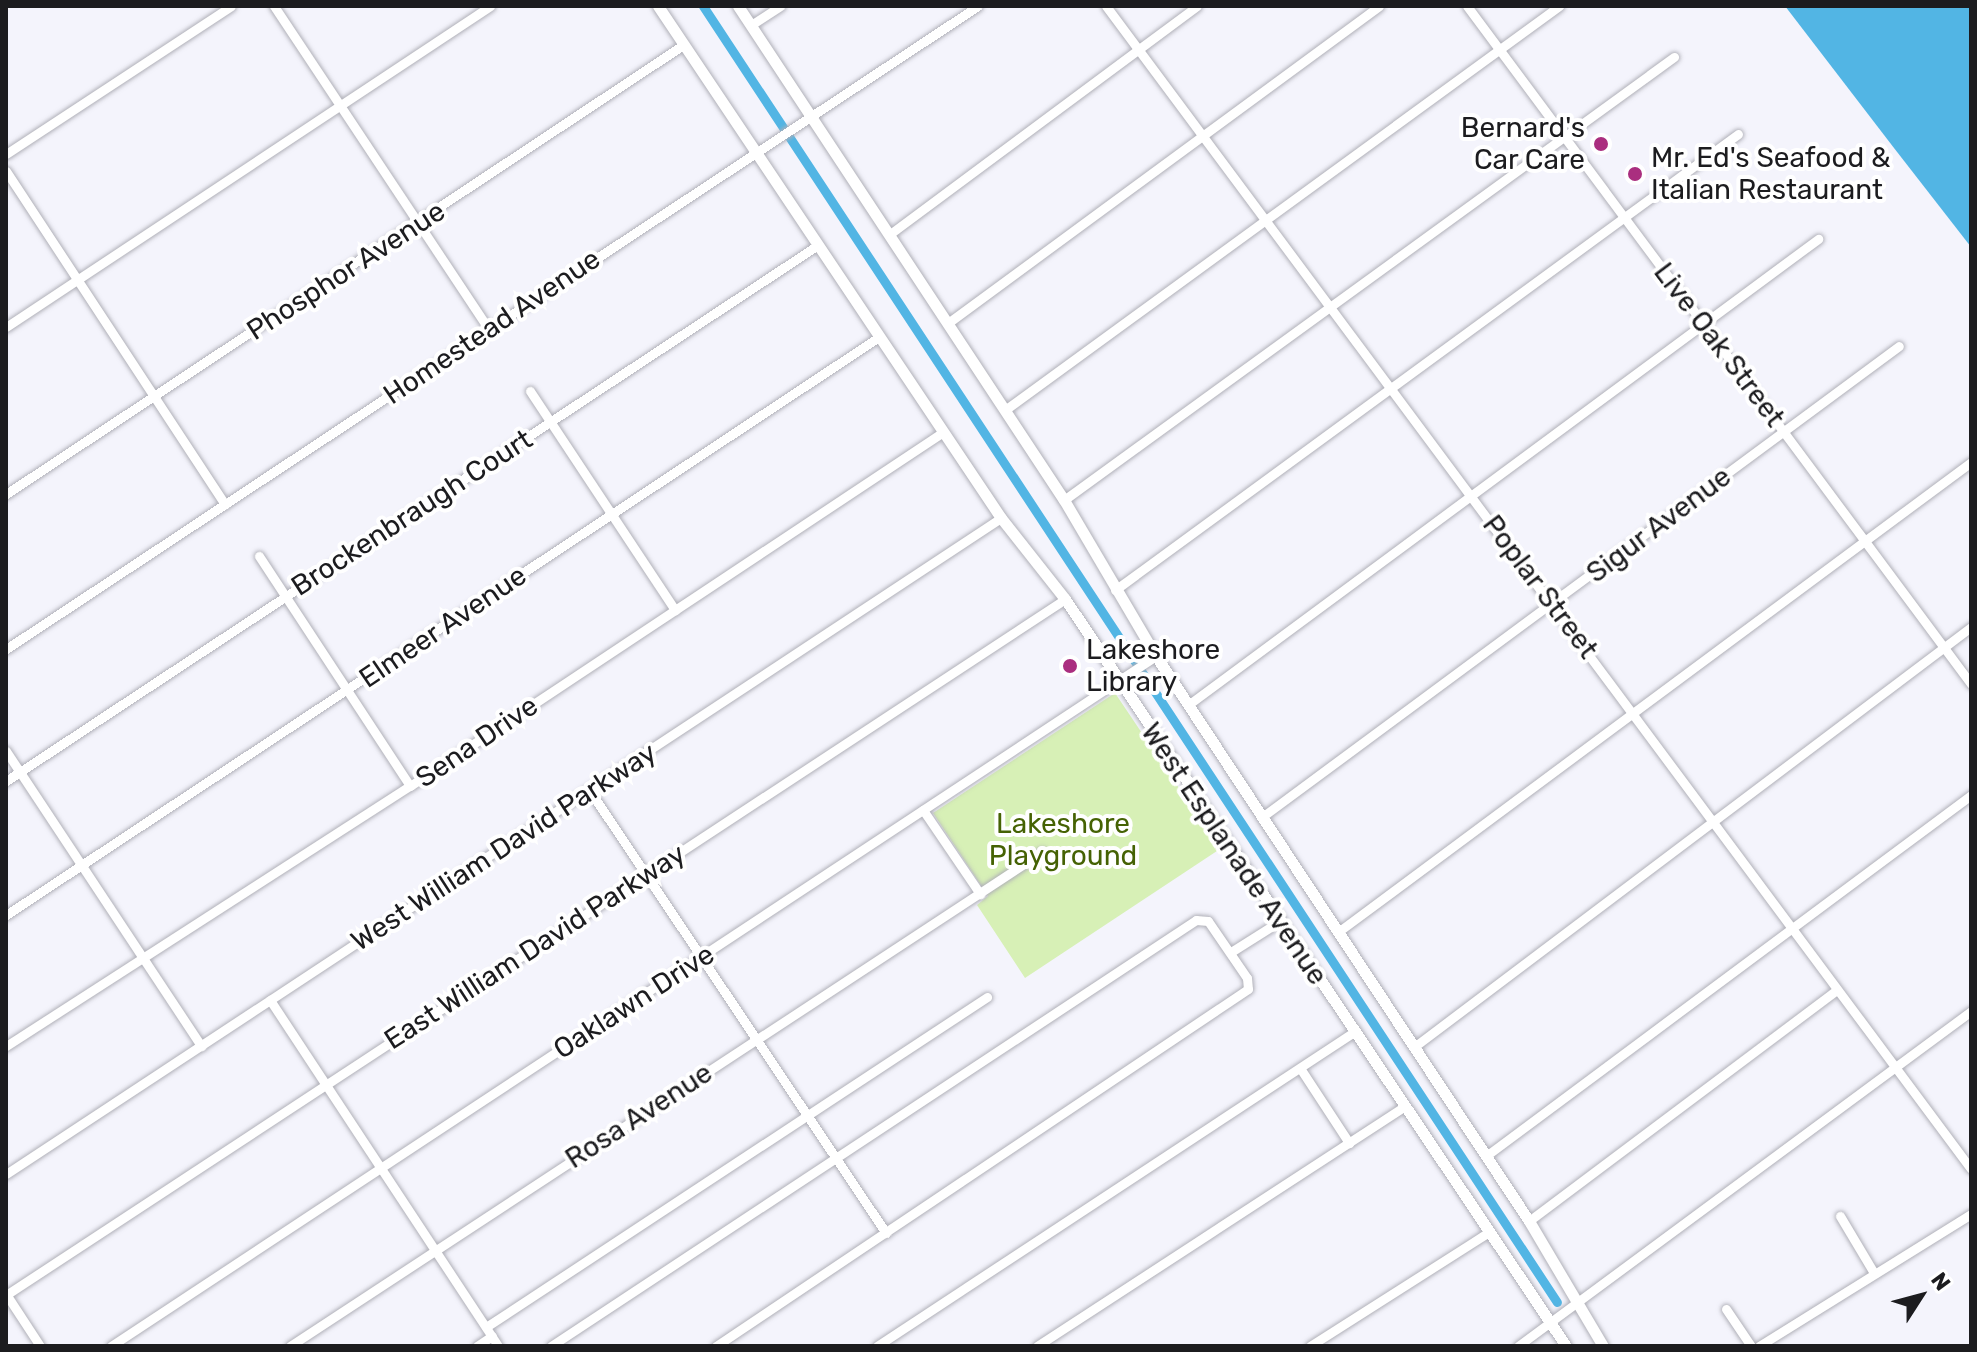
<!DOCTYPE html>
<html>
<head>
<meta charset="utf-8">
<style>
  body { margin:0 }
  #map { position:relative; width:1977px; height:1352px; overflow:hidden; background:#f4f4fc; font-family:Rubik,sans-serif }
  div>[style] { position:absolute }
  .green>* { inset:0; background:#d7f0b6 }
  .water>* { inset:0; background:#52b5e4 }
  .canal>* { height:9px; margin:-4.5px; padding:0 4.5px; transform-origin:4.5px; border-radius:4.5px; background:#52b5e4 }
  .roads { filter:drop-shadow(0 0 2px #b0b0b8) drop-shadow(0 0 2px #b0b0b8) }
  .minor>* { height:9px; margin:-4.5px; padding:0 4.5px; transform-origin:4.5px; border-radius:4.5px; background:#fff }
  .major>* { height:11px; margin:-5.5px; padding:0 5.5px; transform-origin:5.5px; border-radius:5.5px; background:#fff }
  .dots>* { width:22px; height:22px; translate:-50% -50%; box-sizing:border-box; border:4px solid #fff; border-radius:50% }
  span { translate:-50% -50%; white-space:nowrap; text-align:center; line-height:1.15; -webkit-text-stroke:8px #fff; paint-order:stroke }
  .poi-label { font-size:28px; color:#1c1c1f }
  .right { translate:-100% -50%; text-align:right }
  .left { translate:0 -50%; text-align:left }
  .street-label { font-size:28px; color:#1c1c1f }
  .park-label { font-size:28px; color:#456204 }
  .frame { position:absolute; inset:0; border:8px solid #1c1c1f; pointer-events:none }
  .north { position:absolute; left:1881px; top:1256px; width:80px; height:80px; -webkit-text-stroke:6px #fff; paint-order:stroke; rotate:54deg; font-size:22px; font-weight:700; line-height:32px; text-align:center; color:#1c1c1f }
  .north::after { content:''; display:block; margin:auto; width:28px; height:36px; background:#1c1c1f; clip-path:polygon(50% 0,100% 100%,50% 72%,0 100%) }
</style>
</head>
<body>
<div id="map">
  <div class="green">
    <i style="clip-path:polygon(1115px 693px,1220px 849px,1025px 978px,977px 905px,988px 896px,933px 813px)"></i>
  </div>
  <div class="water">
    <i style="clip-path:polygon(1785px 6px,1971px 6px,1971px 247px,1894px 148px)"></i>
  </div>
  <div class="canal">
    <i style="left:703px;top:6px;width:1552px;rotate:56.62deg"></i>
  </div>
  <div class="roads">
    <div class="minor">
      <i style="left:274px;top:6px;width:389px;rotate:56.4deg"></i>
      <i style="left:1106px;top:6px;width:1449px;rotate:53.36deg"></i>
      <i style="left:1467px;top:6px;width:845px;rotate:53.37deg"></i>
      <i style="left:751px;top:25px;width:35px;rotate:-33deg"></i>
      <i style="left:6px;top:154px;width:269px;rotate:-33.3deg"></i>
      <i style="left:6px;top:171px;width:399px;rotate:56.7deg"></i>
      <i style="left:890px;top:234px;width:382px;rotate:-36.6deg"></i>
      <i style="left:948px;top:323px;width:535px;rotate:-36.33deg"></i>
      <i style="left:6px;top:327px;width:581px;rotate:-33.55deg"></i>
      <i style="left:530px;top:391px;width:263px;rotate:56.5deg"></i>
      <i style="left:1005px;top:410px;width:686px;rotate:-36.1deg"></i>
      <i style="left:6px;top:494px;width:812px;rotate:-33.55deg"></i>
      <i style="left:1064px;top:500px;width:754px;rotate:-35.99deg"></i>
      <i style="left:259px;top:556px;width:275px;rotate:56.7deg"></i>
      <i style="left:1115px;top:590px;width:772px;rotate:-36.2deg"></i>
      <i style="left:6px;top:649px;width:1165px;rotate:-33.49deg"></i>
      <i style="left:1188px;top:705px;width:784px;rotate:-36.49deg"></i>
      <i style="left:6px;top:751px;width:354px;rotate:56.5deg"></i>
      <i style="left:6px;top:781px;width:973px;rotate:-33.43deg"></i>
      <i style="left:590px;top:791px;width:532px;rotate:56.19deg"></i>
      <i style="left:923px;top:810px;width:102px;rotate:55.8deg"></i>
      <i style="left:1262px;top:817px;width:792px;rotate:-36.48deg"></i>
      <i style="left:6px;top:915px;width:1047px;rotate:-33.51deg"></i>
      <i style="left:1338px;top:932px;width:788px;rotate:-36.59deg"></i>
      <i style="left:1231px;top:952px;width:58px;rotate:-32.3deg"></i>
      <i style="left:270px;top:1000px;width:414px;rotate:56.6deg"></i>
      <i style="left:6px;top:1046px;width:480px;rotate:-32.8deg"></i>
      <i style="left:410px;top:786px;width:640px;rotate:-33.59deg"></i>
      <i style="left:1414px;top:1047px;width:698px;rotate:-37.02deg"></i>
      <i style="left:1300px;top:1068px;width:90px;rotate:56.8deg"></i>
      <i style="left:1486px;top:1156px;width:605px;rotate:-36.66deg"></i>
      <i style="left:6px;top:1174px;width:1192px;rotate:-33.4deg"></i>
      <i style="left:1840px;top:1216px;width:66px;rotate:59.2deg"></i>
      <i style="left:1529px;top:1221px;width:385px;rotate:-36.9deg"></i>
      <i style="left:6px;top:1294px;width:62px;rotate:56.8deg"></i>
      <i style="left:6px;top:1295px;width:1267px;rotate:-33.31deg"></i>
      <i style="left:1726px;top:1309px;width:45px;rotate:56deg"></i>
      <i style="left:486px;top:1327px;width:600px;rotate:-33.37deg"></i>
      <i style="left:111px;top:1346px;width:1252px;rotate:-33.44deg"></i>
      <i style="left:290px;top:1346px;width:900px;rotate:-33.3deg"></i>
      <i style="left:477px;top:1346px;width:18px;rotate:-34deg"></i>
      <i style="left:551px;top:1346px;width:773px;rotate:-33.44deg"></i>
      <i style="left:1196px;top:920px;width:12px;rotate:5deg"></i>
      <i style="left:1208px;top:921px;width:69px;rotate:55.6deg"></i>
      <i style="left:1247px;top:978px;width:11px;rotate:85deg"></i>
      <i style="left:1248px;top:989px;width:641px;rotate:146.14deg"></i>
      <i style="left:877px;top:1346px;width:571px;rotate:-33.36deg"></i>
      <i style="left:1037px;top:1346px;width:438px;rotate:-33.1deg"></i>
      <i style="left:1310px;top:1346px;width:212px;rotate:-32.5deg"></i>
      <i style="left:1518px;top:1346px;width:563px;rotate:-36.48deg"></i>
      <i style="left:1759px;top:1346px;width:250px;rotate:-31.9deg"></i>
    </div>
    <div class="major">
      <i style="left:658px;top:6px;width:616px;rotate:56.18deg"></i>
      <i style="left:1001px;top:518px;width:103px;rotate:51.7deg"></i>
      <i style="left:1065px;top:599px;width:899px;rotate:56.15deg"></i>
      <i style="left:738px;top:6px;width:592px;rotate:56.58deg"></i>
      <i style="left:1064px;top:500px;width:181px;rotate:59.5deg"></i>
      <i style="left:1156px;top:656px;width:677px;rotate:56.57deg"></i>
      <i style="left:1529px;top:1221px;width:145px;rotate:59.4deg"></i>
    </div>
  </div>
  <div class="dots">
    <i style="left:1601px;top:144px;background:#aa2e7f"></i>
    <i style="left:1635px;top:174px;background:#aa2e7f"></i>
    <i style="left:1070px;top:666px;background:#aa2e7f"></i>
  </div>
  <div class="poi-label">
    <span class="right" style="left:1585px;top:144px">Bernard's<br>Car Care</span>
    <span class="left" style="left:1651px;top:174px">Mr. Ed's Seafood &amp;<br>Italian Restaurant</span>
    <span class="left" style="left:1086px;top:666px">Lakeshore<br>Library</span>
  </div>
  <div class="street-label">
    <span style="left:346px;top:271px;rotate:-33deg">Phosphor Avenue</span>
    <span style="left:492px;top:327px;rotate:-34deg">Homestead Avenue</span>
    <span style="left:1719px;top:345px;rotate:53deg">Live Oak Street</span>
    <span style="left:412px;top:513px;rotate:-33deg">Brockenbraugh Court</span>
    <span style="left:1659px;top:525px;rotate:-37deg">Sigur Avenue</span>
    <span style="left:1540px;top:587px;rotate:53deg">Poplar Street</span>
    <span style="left:443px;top:627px;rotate:-34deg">Elmeer Avenue</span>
    <span style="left:477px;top:742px;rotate:-34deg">Sena Drive</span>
    <span style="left:504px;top:847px;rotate:-33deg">West William David Parkway</span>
    <span style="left:1234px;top:854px;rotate:56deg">West Esplanade Avenue</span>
    <span style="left:535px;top:947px;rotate:-33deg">East William David Parkway</span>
    <span style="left:634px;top:1002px;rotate:-33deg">Oaklawn Drive</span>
    <span style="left:639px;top:1116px;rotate:-33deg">Rosa Avenue</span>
  </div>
  <div class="park-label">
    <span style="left:1063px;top:840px">Lakeshore<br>Playground</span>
  </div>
  <div class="frame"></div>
  <div class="north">N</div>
</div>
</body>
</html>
